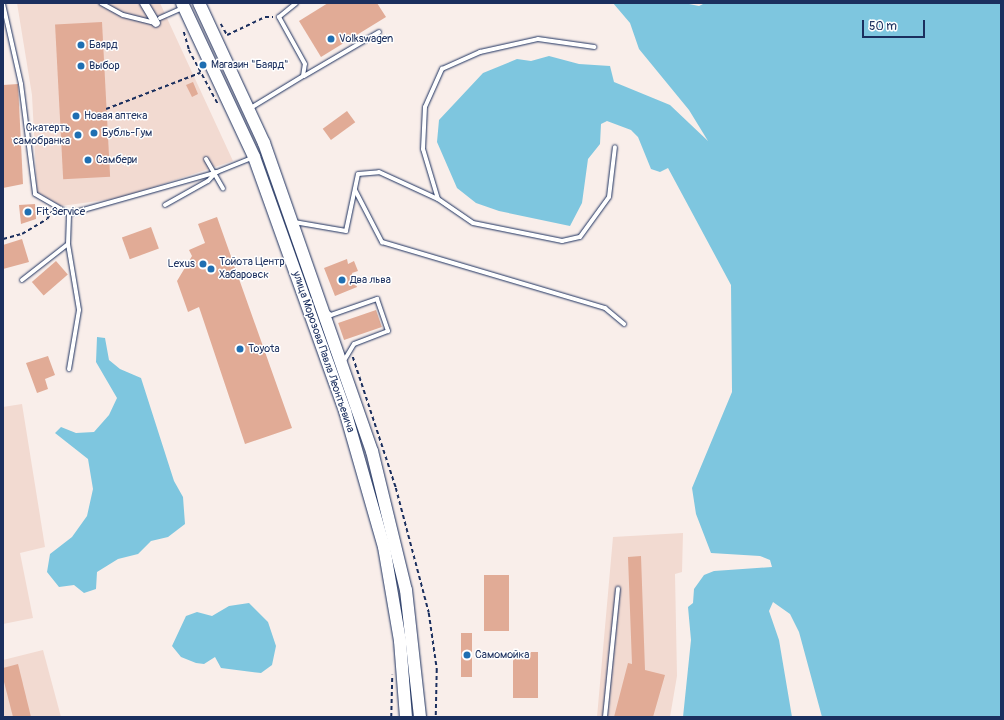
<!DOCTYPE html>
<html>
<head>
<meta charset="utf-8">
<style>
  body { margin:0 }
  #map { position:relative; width:1004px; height:720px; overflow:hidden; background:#f9eeea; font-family:Pangolin,sans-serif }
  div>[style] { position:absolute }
  .built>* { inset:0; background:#f2dad1 }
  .water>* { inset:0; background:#7ec6df }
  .building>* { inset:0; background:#e1ab96; transform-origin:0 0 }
  .path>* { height:1.5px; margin-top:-0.75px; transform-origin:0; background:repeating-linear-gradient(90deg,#1b2f5e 0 4px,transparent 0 7px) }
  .roads { filter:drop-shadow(0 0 1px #1b2f5e) drop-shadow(0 0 1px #1b2f5e) }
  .lane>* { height:4px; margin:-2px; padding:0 2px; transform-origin:2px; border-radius:2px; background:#fff }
  .street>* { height:8px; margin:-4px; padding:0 4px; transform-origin:4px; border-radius:4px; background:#fff }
  .primary>* { height:12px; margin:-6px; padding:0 6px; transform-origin:6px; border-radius:6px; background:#fff }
  .dots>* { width:11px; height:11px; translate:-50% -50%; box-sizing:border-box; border:2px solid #fff; border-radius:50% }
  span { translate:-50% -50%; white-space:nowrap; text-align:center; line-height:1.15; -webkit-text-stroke:3px #fff; paint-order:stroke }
  .poi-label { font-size:11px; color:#1b2f5e }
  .left { translate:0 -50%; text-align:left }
  .right { translate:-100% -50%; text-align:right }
  .street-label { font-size:11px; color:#1b2f5e }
  .frame { position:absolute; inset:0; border:4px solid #1b2f5e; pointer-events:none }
  .scale { position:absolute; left:862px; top:20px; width:63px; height:18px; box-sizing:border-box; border:2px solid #1b2f5e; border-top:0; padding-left:5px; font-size:12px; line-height:14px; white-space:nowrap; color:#1b2f5e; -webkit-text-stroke:3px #fff; paint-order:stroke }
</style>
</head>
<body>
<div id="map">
  <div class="built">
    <i style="clip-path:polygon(17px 3px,160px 3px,233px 161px,120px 198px,61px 206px,37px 192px,32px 95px)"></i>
    <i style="clip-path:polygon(22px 404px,45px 547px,20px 553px,33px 618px,3px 624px,3px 407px)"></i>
    <i style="clip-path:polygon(683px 533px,682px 572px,675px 574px,677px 676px,670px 717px,597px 717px,613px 537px)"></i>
    <i style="clip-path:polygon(43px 650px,61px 717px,3px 717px,3px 660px)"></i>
  </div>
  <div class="water">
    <i style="clip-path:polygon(613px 3px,684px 3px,699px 6px,705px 3px,1001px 3px,1001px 717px,822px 717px,799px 632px,790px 614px,773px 602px,769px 611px,779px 640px,792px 717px,683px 717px,691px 640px,688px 607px,693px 603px,694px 589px,704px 575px,714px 571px,772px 567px,770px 560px,760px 556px,711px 553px,696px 514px,692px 488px,732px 392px,731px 285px,668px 168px,660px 172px,651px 169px,638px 137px,631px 130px,607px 121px,601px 124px,600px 144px,588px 159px,582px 203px,570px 226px,499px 211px,476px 203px,457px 188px,437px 142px,439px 120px,483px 73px,517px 59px,531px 61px,549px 56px,579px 64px,610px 66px,614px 82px,670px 105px,708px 141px,689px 110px,639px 49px,630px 23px)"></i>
    <i style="clip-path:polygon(97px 337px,105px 338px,109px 360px,120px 369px,141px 378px,174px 481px,183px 497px,185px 524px,168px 537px,151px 541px,138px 554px,118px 559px,97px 572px,96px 589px,84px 593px,74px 585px,59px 587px,47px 572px,50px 554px,72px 537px,87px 516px,93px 489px,88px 459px,55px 433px,61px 427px,76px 433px,94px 432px,109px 415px,117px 398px,96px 362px)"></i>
    <i style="clip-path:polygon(249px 603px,268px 622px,276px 646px,272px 665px,261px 673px,221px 668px,215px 657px,204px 664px,196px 663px,181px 657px,172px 646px,186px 616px,197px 612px,212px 616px,229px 606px)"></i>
  </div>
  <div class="building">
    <i style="clip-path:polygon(328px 3px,377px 3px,386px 17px,321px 57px,299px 21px)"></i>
    <i style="left:102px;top:22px;width:155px;height:47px;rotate:87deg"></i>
    <i style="clip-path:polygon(193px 82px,198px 94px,192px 97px,186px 85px)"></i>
    <i style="clip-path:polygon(18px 84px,23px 184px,3px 188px,3px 85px)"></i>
    <i style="left:347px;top:111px;width:14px;height:30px;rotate:54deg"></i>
    <i style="clip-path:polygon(35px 204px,36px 219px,21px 224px,19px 205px)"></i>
    <i style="clip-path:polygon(217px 217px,292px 428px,245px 444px,199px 307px,188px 312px,177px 281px,192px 256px,189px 250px,205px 243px,198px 224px)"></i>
    <i style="left:151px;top:227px;width:23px;height:31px;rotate:70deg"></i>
    <i style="clip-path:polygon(22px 239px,29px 262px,3px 269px,3px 245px)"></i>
    <i style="clip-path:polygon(347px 259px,348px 264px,354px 261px,358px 271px,352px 273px,357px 287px,335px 296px,324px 268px)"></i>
    <i style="left:56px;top:261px;width:18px;height:32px;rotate:49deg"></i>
    <i style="left:376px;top:310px;width:18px;height:40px;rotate:71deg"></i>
    <i style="clip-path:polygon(48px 356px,55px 375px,45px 379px,48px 389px,37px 393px,26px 363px)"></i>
    <i style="clip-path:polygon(641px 556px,645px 670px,665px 675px,653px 717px,614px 717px,628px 663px,632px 664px,628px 557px)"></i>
    <i style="left:484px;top:575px;width:25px;height:56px"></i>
    <i style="left:461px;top:633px;width:11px;height:44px"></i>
    <i style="left:513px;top:652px;width:25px;height:46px"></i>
    <i style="clip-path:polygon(18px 664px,31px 717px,13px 717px,3px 678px,3px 668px)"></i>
  </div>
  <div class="path">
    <i style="left:221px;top:24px;width:13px;rotate:61deg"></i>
    <i style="left:227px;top:35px;width:42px;rotate:-25.3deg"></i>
    <i style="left:265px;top:17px;width:8px"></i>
    <i style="left:184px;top:32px;width:19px;rotate:74deg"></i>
    <i style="left:189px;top:50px;width:61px;rotate:61.8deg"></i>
    <i style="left:106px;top:109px;width:101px;rotate:-21deg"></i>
    <i style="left:3px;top:239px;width:20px;rotate:-15deg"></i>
    <i style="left:22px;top:234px;width:29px;rotate:-31deg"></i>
    <i style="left:47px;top:219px;width:9px;rotate:-58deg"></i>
    <i style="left:353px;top:357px;width:138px;rotate:71.8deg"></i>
    <i style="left:396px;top:488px;width:129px;rotate:75.2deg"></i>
    <i style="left:429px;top:613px;width:57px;rotate:81.9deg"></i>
    <i style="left:437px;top:669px;width:48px;rotate:91.2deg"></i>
    <i style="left:391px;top:717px;width:42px;rotate:-88.6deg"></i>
  </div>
  <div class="roads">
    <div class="lane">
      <i style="left:101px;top:3px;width:25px;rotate:29deg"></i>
      <i style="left:123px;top:15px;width:34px;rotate:14deg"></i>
      <i style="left:3px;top:4px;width:82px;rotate:77.3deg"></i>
      <i style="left:21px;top:84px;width:111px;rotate:82.7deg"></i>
      <i style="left:35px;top:194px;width:39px;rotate:30deg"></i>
      <i style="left:160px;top:18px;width:24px;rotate:-24deg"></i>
      <i style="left:304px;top:76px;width:87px;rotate:-30.4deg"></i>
      <i style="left:249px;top:109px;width:63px;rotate:-31.4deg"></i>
      <i style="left:303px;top:76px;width:12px;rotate:-81deg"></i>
      <i style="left:305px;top:64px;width:54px;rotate:-119deg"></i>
      <i style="left:279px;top:17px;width:22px;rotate:-39deg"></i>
      <i style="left:206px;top:159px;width:34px;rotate:60deg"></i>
      <i style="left:355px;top:190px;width:59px;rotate:62.6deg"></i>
      <i style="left:382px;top:242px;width:233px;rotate:16.5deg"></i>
      <i style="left:605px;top:308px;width:25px;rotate:40deg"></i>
      <i style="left:438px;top:199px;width:52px;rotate:-106.7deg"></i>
      <i style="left:423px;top:149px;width:42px;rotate:-87.3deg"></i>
      <i style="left:425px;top:107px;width:42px;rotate:-65.9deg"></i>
      <i style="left:442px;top:69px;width:42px;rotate:-24.1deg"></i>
      <i style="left:480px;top:52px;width:59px;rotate:-12.6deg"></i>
      <i style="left:538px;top:39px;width:57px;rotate:8.1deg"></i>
      <i style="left:165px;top:205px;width:49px;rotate:-29.2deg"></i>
      <i style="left:208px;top:181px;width:12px;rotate:-48deg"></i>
      <i style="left:294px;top:222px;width:53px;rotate:9.8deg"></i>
      <i style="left:346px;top:231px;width:58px;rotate:-78.1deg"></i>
      <i style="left:358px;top:174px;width:21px;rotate:-5deg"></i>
      <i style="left:379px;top:172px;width:65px;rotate:24.6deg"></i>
      <i style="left:438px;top:199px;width:42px;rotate:34.4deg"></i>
      <i style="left:473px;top:223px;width:91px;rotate:11.4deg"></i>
      <i style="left:562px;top:241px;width:18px;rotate:-13deg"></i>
      <i style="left:580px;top:237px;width:49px;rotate:-54.1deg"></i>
      <i style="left:609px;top:197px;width:50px;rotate:-83.2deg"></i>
      <i style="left:68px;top:244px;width:67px;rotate:80.5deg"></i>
      <i style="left:79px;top:310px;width:60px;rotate:99.6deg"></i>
      <i style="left:22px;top:280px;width:58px;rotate:-38deg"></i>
      <i style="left:68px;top:244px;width:30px;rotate:-88deg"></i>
      <i style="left:69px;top:214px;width:154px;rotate:-15.8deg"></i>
      <i style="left:217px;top:172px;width:38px;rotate:-22deg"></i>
      <i style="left:327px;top:312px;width:5px;rotate:37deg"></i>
      <i style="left:331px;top:315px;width:49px;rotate:-19.2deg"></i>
      <i style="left:377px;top:299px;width:34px;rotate:71deg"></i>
      <i style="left:388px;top:331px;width:36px;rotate:159deg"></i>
      <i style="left:354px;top:344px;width:21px;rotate:121deg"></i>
      <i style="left:605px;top:717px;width:129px;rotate:-84.2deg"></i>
    </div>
    <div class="street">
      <i style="left:144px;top:3px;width:23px;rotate:59deg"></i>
    </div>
    <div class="primary">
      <i style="left:182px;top:3px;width:170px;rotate:64.9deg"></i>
      <i style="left:254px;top:157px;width:270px;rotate:70.3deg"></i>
      <i style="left:345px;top:411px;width:141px;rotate:74deg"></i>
      <i style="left:384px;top:547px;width:95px;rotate:80.3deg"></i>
      <i style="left:400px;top:641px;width:76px;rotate:85.5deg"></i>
      <i style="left:199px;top:3px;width:154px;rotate:65.1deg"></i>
      <i style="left:264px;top:143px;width:326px;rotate:70.7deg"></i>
      <i style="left:372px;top:451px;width:143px;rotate:76.3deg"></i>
      <i style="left:406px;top:590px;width:128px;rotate:83.7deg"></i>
    </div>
  </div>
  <div class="dots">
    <i style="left:331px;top:39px;background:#1f6fb2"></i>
    <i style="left:81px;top:45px;background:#1f6fb2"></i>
    <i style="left:203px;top:65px;background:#1f6fb2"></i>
    <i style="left:81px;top:66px;background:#1f6fb2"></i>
    <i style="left:76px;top:116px;background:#1f6fb2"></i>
    <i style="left:94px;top:133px;background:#1f6fb2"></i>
    <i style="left:78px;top:135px;background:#1f6fb2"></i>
    <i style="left:88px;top:160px;background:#1f6fb2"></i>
    <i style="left:28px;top:212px;background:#1f6fb2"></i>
    <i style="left:203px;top:264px;background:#1f6fb2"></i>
    <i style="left:211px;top:269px;background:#1f6fb2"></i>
    <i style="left:342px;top:280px;background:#1f6fb2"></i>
    <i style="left:240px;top:349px;background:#1f6fb2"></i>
    <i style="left:467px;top:655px;background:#1f6fb2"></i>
  </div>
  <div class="poi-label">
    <span class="left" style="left:339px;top:39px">Volkswagen</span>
    <span class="left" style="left:89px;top:45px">Баярд</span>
    <span class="left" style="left:211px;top:65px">Магазин "Баярд"</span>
    <span class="left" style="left:89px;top:66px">Выбор</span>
    <span class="left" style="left:84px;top:116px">Новая аптека</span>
    <span class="right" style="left:70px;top:135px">Скатерть<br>самобранка</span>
    <span class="left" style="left:102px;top:133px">Бубль-Гум</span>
    <span class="left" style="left:96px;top:160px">Самбери</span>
    <span class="left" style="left:36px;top:212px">Fit Service</span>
    <span class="left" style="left:219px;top:269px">Тойота Центр<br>Хабаровск</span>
    <span class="right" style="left:195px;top:264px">Lexus</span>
    <span class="left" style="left:350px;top:280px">Два льва</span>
    <span class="left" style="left:248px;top:349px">Toyota</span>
    <span class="left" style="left:475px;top:655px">Самомойка</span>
  </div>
  <div class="street-label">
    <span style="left:323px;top:352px;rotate:71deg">улица Морозова Павла Леонтьевича</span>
  </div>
  <div class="frame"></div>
  <div class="scale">50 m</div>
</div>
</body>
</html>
